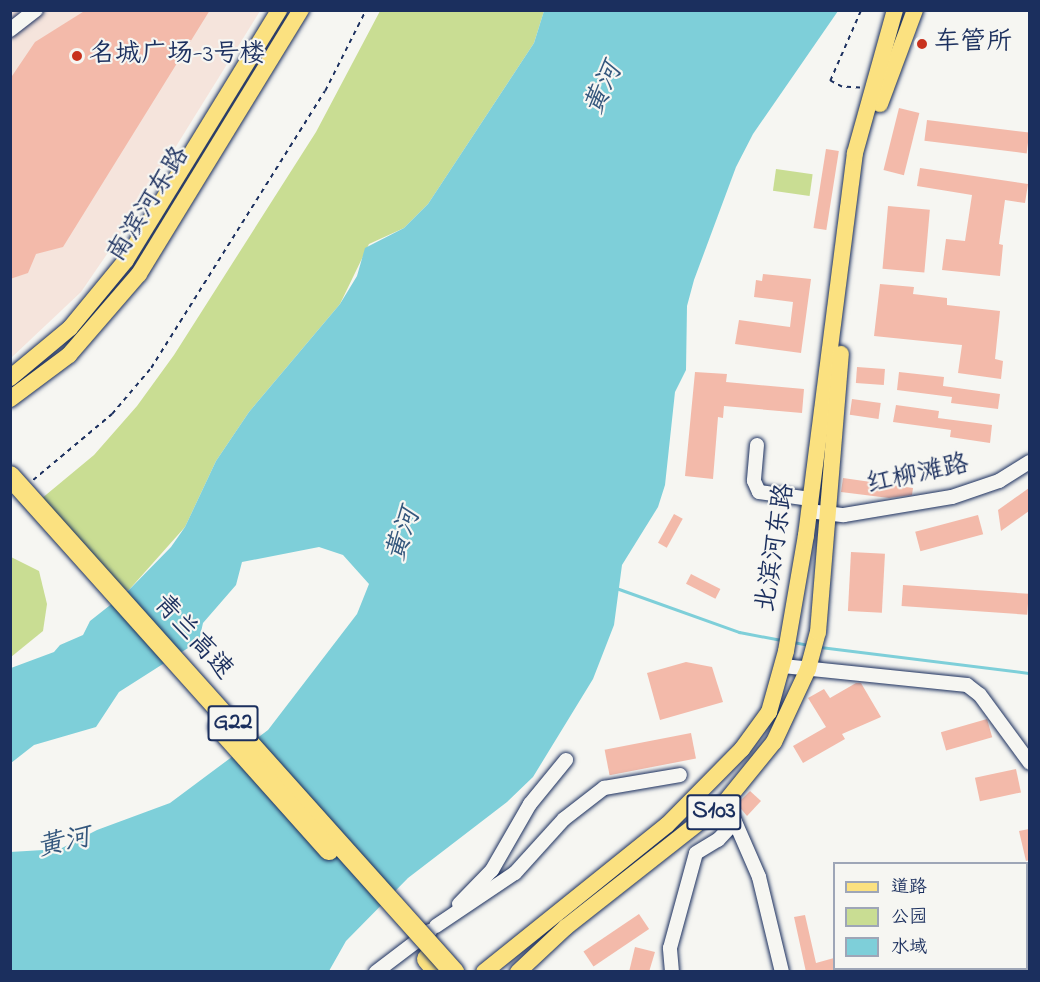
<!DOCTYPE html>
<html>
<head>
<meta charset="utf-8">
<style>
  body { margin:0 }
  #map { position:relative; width:1040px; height:982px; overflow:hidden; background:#f6f6f2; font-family:"Indie Flower","LXGW WenKai TC",sans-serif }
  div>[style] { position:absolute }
  .built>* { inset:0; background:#f5e4dc }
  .green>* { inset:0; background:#c9dd93; transform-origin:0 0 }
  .water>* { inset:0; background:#7ecfd9 }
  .stream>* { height:3px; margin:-1.5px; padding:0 1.5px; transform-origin:1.5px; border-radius:1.5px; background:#7ecfd9 }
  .building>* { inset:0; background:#f3baaa; transform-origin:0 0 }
  .path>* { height:1.5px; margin-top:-0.75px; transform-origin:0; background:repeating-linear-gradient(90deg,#1b2f5e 0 4.5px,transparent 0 9px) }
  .roads { filter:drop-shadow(0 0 2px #1b2f5e) drop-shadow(0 0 2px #1b2f5e) }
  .minor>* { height:14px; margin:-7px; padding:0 7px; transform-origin:7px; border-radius:7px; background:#f6f6f2 }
  .major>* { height:16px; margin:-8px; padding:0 8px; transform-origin:8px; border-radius:8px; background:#fbe180 }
  .highway>* { height:20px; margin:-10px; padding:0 10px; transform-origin:10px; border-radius:10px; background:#fbe180 }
  .bridges { filter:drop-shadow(0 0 2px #1b2f5e) drop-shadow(0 0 2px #1b2f5e) }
  .highway-bridge>* { height:20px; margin:-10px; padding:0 10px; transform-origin:10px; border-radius:10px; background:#fbe180 }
  .dots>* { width:16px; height:16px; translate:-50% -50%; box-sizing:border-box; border:3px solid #f6f6f2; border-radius:50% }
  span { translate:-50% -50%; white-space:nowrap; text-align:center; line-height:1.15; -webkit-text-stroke:4.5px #f6f6f2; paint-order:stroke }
  .shield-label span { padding:2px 4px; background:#f6f6f2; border:2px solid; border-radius:4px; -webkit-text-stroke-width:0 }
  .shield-label { font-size:24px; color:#1b2f5e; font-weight:700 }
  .poi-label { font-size:26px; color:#1b2f5e }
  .left { translate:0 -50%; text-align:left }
  .street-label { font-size:26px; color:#1b2f5e }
  .water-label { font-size:27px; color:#34577d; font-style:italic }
  .frame { position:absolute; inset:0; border:12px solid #1b2f5e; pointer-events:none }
  .legend { position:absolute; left:833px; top:862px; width:195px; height:108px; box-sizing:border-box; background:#f6f6f2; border:2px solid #9ea6b7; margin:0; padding:8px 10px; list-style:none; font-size:18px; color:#1b2f5e }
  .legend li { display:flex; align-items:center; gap:12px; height:30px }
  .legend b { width:30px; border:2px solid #9ea6b7 }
</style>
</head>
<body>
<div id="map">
  <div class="built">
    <i style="clip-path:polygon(11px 11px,260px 11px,131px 219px,81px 292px,11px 358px)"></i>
  </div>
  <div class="green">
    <i style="clip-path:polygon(380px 11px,544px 11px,534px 43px,428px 204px,404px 228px,369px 244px,340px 304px,249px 412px,216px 461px,185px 527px,128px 591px,102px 572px,41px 499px,94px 455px,137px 406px,174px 355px,316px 132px)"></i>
    <i style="left:776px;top:169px;width:37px;height:22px;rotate:8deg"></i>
    <i style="clip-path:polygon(11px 557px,39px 571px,47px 604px,43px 631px,11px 657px)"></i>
  </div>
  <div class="water">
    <i style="clip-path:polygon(544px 11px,838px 11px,753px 134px,736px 167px,694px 280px,687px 306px,686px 370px,675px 392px,665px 485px,658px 507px,622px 565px,614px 625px,593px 679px,533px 777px,507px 802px,408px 878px,346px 941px,329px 971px,11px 971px,10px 852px,60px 849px,97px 830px,170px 803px,268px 730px,357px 614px,369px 584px,343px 555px,319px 547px,242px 562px,236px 585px,203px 623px,199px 641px,119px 692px,96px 727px,34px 745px,11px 763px,11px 668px,54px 652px,60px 645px,83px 635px,90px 621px,128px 591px,171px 547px,185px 527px,216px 461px,249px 412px,340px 304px,357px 276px,365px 248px,404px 228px,428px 204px,534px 43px)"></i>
  </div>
  <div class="stream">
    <i style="left:616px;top:588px;width:131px;rotate:19.7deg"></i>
    <i style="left:739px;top:632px;width:43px;rotate:10.8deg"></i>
    <i style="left:793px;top:642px;width:15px;rotate:11deg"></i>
    <i style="left:820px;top:647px;width:212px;rotate:7.1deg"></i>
  </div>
  <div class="building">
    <i style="clip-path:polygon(86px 10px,210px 10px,63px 247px,36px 254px,28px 273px,10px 279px,10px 79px,35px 42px)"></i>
    <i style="left:899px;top:108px;width:21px;height:64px;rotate:14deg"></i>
    <i style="left:927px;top:120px;width:103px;height:21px;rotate:7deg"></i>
    <i style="left:826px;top:149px;width:13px;height:80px;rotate:9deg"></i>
    <i style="clip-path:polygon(920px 168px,1028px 184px,1025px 203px,1005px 200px,999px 244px,1003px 245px,1000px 276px,942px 270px,946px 239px,965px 241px,972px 195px,917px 186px)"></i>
    <i style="left:888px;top:206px;width:42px;height:63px;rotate:5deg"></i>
    <i style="clip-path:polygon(763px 274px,811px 279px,801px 353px,735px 344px,739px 320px,790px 327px,793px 302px,754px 297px,756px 280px,762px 281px)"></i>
    <i style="clip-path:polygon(880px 284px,914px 287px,913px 294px,947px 298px,947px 305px,1000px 311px,995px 359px,1003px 361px,1001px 379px,958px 373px,962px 345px,874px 336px)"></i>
    <i style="left:857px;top:367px;width:28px;height:16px;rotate:4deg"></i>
    <i style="clip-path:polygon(695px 372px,727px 374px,726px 382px,804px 389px,802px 413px,724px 406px,723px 418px,718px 417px,713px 479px,685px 476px)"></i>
    <i style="clip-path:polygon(899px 372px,944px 377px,943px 386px,1000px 394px,998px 409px,951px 403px,952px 397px,897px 390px)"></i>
    <i style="left:852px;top:399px;width:29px;height:16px;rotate:8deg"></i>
    <i style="clip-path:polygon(896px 405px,939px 411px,938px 418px,992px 425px,990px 443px,950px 437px,951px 430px,893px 422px)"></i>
    <i style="clip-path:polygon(843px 478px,913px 488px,912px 495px,889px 498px,841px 492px)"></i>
    <i style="clip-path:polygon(1029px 488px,1029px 511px,1001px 531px,998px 510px)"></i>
    <i style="left:674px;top:514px;width:10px;height:33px;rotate:29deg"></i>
    <i style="left:978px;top:515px;width:20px;height:65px;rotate:75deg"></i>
    <i style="left:851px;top:552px;width:34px;height:59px;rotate:3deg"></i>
    <i style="left:691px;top:574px;width:33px;height:11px;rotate:27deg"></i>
    <i style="left:903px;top:585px;width:126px;height:21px;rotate:4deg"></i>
    <i style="clip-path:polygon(686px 662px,712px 667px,723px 702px,660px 720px,647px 673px)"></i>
    <i style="clip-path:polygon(856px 683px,861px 683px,881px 717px,842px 734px,845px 739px,803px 763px,793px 746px,826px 727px,808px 698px,824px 689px,830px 698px)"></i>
    <i style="left:987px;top:719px;width:19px;height:48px;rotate:74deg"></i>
    <i style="left:691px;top:733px;width:26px;height:88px;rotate:79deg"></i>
    <i style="left:1016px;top:769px;width:24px;height:42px;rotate:78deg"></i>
    <i style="clip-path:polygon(750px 791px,761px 801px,747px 816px,737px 804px)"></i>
    <i style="clip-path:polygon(1029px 829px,1029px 860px,1026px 861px,1019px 831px)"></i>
    <i style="left:639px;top:914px;width:18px;height:67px;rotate:56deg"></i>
    <i style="clip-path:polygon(805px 915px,816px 963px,834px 958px,834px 972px,806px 972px,794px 917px)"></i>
    <i style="clip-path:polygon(635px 947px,655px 952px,649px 972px,629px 972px)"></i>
  </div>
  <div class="path">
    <i style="left:860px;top:88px;width:18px;rotate:-177deg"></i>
    <i style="left:842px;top:87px;width:13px;rotate:-153deg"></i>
    <i style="left:830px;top:81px;width:77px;rotate:-66.4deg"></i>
    <i style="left:33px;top:480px;width:103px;rotate:-39.9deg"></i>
    <i style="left:112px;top:414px;width:60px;rotate:-49.7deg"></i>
    <i style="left:151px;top:368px;width:327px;rotate:-57.9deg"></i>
    <i style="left:325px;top:91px;width:91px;rotate:-63.2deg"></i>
  </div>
  <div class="roads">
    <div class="minor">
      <i style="left:10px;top:30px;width:33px;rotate:-38deg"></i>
      <i style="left:757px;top:445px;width:36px;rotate:95deg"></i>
      <i style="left:754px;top:481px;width:12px;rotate:66deg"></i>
      <i style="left:759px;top:492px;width:52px;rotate:7.7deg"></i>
      <i style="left:809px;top:511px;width:35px;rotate:7deg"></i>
      <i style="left:844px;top:515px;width:109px;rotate:-9.5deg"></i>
      <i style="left:952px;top:497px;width:50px;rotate:-18.8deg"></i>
      <i style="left:999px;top:481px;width:36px;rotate:-32deg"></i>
      <i style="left:783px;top:666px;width:185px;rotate:5.9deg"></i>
      <i style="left:967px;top:685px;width:16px;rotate:38deg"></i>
      <i style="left:980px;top:695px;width:84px;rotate:53.7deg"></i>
      <i style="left:726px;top:801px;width:83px;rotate:66.5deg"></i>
      <i style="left:759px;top:877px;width:98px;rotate:76.4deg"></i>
      <i style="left:459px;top:904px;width:47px;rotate:-45.9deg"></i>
      <i style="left:492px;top:870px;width:76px;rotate:-60.1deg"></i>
      <i style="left:530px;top:804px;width:57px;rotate:-50.7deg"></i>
      <i style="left:436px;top:926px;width:95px;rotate:-33.9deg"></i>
      <i style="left:515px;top:873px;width:73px;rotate:-47.8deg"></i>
      <i style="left:564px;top:819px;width:51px;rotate:-37.8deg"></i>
      <i style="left:604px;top:788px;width:77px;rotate:-9.7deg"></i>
      <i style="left:376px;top:972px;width:68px;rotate:-37.2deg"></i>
      <i style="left:672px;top:972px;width:24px;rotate:-95deg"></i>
      <i style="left:670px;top:948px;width:98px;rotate:-74.7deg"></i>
      <i style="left:696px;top:853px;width:26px;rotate:-31deg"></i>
      <i style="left:718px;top:840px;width:25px;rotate:-47deg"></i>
    </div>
    <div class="major">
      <i style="left:880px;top:104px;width:100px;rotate:-69.6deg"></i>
      <i style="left:10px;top:378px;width:78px;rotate:-39.8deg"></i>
      <i style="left:70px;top:328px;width:88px;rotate:-50.5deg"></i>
      <i style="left:126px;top:260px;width:293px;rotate:-58.5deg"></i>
      <i style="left:10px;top:399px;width:74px;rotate:-36.7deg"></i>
      <i style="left:69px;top:355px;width:107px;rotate:-49.2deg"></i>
      <i style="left:139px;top:274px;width:310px;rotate:-58.5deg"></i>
      <i style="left:484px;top:972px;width:235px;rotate:-38.8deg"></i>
      <i style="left:667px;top:825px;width:107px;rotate:-45.4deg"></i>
      <i style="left:742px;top:749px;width:46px;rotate:-53.9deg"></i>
      <i style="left:769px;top:712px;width:63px;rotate:-74.4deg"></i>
      <i style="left:786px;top:651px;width:118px;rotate:-80.2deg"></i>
      <i style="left:806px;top:535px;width:385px;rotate:-82.7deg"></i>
      <i style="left:855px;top:153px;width:148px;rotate:-74.4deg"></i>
      <i style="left:518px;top:972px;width:66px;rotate:-43.2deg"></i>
      <i style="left:566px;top:927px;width:204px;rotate:-38.2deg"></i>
      <i style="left:726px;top:801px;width:76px;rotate:-50.9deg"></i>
      <i style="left:774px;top:742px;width:81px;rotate:-65deg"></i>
      <i style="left:808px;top:669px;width:38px;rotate:-75deg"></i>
      <i style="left:818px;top:632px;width:279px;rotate:-85.3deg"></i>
    </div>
    <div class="highway">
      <i style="left:427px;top:959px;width:17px;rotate:50deg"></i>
    </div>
  </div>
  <div class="bridges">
    <div class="highway-bridge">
      <i style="left:10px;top:476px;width:666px;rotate:48.17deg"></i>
      <i style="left:219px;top:727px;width:165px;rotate:48.2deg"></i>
    </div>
  </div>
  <div class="dots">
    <i style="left:922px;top:44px;background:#c8321e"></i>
    <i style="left:77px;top:56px;background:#c8321e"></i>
  </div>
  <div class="shield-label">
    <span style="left:233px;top:723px">G22</span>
    <span style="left:714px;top:812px">S103</span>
  </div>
  <div class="poi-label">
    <span class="left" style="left:934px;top:44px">车管所</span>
    <span class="left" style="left:89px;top:56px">名城广场-3号楼</span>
  </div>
  <div class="street-label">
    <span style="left:150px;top:205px;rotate:-58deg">南滨河东路</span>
    <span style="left:918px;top:476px;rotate:-12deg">红柳滩路</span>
    <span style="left:777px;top:548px;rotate:-81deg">北滨河东路</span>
    <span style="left:192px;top:638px;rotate:48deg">青兰高速</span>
  </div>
  <div class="water-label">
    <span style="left:604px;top:89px;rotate:-65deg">黄河</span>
    <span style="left:404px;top:535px;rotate:-71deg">黄河</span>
    <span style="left:64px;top:843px;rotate:-12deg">黄河</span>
  </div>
  <div class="frame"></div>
  <ul class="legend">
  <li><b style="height:8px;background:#fbe180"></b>道路</li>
  <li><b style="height:16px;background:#c9dd93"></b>公园</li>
  <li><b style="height:16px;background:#7ecfd9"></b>水域</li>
  </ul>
</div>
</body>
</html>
